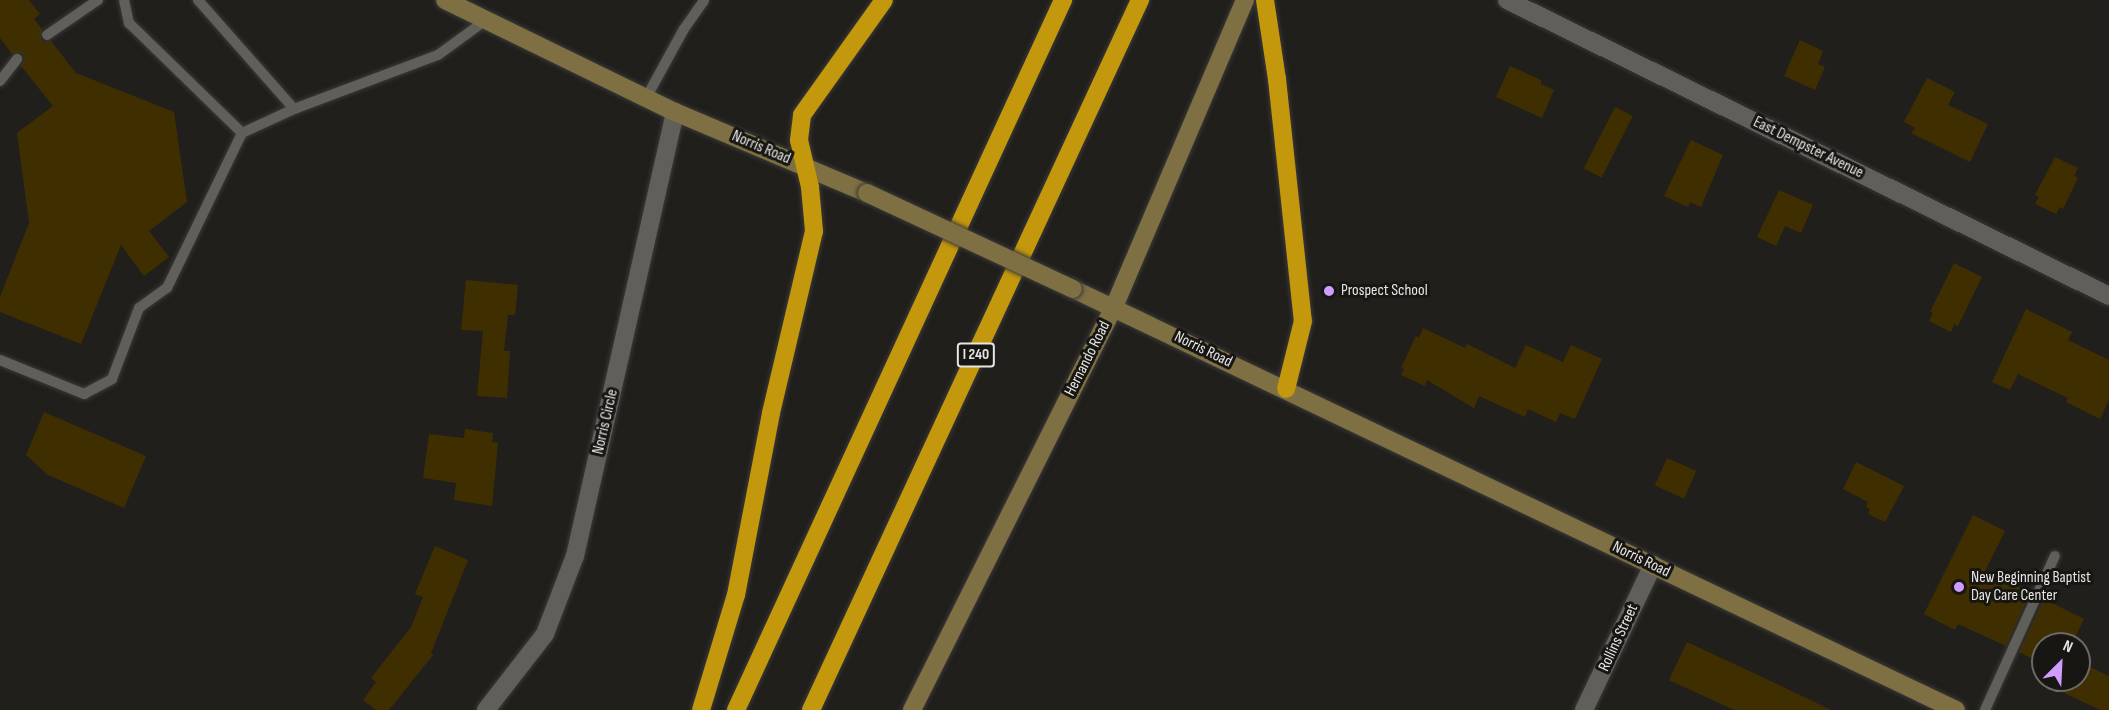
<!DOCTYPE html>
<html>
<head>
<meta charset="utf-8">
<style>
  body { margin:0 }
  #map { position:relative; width:2109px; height:710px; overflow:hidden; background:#211f1c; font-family:"Sofia Sans Condensed",sans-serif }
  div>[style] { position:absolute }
  .building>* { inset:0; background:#3f2f00; transform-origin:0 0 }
  .roads { filter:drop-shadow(0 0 2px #3a3937) drop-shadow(0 0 2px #3a3937) }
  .lane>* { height:10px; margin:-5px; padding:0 5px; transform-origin:5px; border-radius:5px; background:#605f5a }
  .street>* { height:18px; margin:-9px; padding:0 9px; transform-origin:9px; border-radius:9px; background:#605f5a }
  .secondary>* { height:18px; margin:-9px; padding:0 9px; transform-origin:9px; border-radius:9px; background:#7e7043 }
  .highway>* { height:18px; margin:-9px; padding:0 9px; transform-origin:9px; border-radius:9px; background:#c3980c }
  .bridges { filter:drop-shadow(0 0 2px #3a3937) drop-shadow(0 0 2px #3a3937) }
  .secondary-bridge>* { height:18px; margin:-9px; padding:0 9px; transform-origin:9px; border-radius:9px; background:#7e7043 }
  .dots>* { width:16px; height:16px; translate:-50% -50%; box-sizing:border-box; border:3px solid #171613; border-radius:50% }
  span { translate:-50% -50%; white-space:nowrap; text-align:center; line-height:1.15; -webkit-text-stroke:6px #171613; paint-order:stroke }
  .shield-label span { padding:2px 4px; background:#171613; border:2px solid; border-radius:4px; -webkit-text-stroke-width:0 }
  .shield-label { font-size:15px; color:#e6e5e3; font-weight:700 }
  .street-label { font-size:16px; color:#e6e5e3 }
  .poi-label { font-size:16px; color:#e6e5e3 }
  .left { translate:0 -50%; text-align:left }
  .north { position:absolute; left:2031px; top:632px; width:60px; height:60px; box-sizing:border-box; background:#171613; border:2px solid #6a6966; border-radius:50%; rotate:24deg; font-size:16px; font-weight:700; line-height:24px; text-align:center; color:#e6e5e3 }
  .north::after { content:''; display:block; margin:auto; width:21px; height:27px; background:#cf9dff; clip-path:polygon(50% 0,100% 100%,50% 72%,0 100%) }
</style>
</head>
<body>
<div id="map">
  <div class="building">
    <i style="clip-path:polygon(0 0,29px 0,40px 14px,34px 19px,42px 29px,41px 39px,44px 42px,51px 41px,76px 73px,174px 112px,187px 202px,149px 231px,169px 257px,144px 276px,121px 245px,81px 344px,0 312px,0 297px,29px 223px,17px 133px,53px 106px,21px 66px,24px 59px,22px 53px,12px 54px,0 38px)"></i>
    <i style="clip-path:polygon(1800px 40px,1823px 51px,1818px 64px,1825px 67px,1815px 90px,1784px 76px)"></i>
    <i style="clip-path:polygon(1510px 66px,1541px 80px,1541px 84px,1554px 90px,1542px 118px,1496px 97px)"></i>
    <i style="clip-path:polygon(1927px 78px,1955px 92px,1948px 105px,1988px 124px,1970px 162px,1911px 133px,1915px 128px,1904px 122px)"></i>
    <i style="left:1615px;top:107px;width:20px;height:69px;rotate:27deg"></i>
    <i style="clip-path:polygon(1691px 140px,1723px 155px,1701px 207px,1690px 202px,1688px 207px,1664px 196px)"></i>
    <i style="clip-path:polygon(2055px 157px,2078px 168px,2074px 176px,2078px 178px,2063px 209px,2060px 207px,2056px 214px,2035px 204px,2039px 197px,2035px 195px)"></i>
    <i style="clip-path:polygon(1779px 190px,1813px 205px,1801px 233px,1785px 226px,1776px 246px,1757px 237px)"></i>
    <i style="clip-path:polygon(1954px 263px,1982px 277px,1958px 326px,1954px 324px,1951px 332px,1929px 321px,1933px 313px,1930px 312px)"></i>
    <i style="clip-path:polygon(466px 280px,518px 285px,515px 315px,508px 315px,504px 351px,510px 351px,507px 398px,477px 396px,483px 331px,461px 330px)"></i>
    <i style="clip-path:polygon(2026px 309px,2072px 332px,2068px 340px,2109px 360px,2109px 400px,2100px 419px,2066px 402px,2068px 398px,2018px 374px,2010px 390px,1992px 382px)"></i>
    <i style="clip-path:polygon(1423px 328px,1465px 348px,1467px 344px,1515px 368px,1526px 345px,1563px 362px,1571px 345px,1602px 359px,1575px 419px,1560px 413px,1556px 422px,1528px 409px,1525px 417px,1479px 396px,1474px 408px,1427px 380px,1425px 386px,1401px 375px,1404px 369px,1401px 368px,1416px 336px,1419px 338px)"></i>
    <i style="clip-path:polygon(44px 412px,146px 456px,124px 508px,48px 475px,26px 455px)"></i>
    <i style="clip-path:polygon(465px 429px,493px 433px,492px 442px,498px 443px,492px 506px,454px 500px,456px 483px,423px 478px,429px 434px,464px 438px)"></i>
    <i style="left:1667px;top:458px;width:32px;height:30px;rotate:24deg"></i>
    <i style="clip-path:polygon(1856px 462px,1904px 486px,1885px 522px,1868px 514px,1870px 509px,1866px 507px,1868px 502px,1843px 489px)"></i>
    <i style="clip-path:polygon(1973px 515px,2005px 531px,1985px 571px,2030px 592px,2006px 646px,1958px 624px,1955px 630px,1924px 614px)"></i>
    <i style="clip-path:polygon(435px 546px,468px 560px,431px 653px,433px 655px,389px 710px,376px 710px,363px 700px,376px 682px,371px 678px,411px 627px,423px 597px,415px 594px)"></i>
    <i style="clip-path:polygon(2044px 599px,2084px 619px,2072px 644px,2043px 644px,2043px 664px,2019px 652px)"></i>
    <i style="clip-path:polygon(1687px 642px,1758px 675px,1831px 710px,1734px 710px,1669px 680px)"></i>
    <i style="clip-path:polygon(2079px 662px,2109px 676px,2109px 710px,2100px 710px,2037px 680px,2079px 680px)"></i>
  </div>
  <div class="roads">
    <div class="lane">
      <i style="left:124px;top:0;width:24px;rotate:78deg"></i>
      <i style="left:129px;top:23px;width:158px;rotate:44.2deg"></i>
      <i style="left:198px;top:0;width:145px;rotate:48.6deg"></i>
      <i style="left:47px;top:35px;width:62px;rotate:-34.5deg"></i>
      <i style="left:0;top:81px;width:28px;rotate:-52deg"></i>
      <i style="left:646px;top:98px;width:79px;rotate:-61.2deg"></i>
      <i style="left:684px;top:29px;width:35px;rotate:-55deg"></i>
      <i style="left:0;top:360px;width:91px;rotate:22deg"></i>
      <i style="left:84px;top:394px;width:32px;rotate:-28deg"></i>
      <i style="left:112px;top:379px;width:76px;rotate:-69.2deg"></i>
      <i style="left:139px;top:308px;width:34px;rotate:-36deg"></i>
      <i style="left:167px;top:288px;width:172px;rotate:-64.2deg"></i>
      <i style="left:242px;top:133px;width:57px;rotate:-24.8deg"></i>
      <i style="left:294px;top:109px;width:154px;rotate:-20.6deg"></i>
      <i style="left:438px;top:55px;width:59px;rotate:-36.1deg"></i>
      <i style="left:1985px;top:710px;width:169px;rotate:-65.6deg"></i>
    </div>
    <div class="street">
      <i style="left:1507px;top:0;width:671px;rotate:26.18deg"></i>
      <i style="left:486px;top:710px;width:96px;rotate:-52.2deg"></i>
      <i style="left:545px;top:634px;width:84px;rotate:-69deg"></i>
      <i style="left:575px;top:556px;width:455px;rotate:-77.3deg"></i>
      <i style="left:1584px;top:710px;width:161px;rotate:-64.6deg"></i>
    </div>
    <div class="secondary">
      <i style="left:445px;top:0;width:256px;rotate:26deg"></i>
      <i style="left:675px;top:112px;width:208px;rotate:22.9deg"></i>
      <i style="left:1073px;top:289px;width:978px;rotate:25.49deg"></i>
      <i style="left:912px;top:710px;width:451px;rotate:-63.4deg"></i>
      <i style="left:1114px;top:307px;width:334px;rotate:-66.9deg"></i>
    </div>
    <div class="highway">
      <i style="left:1265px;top:0;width:80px;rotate:81.4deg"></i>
      <i style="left:1277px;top:79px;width:243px;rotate:83.9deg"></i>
      <i style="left:1303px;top:321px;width:70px;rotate:104deg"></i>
      <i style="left:701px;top:710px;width:120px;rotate:-73.1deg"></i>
      <i style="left:736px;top:595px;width:185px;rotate:-79.1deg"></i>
      <i style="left:771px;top:413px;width:187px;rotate:-76.7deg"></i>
      <i style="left:814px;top:231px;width:44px;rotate:-95.2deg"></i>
      <i style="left:810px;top:187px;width:48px;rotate:-103.2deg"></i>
      <i style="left:799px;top:140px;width:25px;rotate:-83deg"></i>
      <i style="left:802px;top:115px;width:141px;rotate:-54.5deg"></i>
      <i style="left:736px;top:710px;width:782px;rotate:-65.27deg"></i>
      <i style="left:811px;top:710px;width:783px;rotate:-65.14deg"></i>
    </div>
  </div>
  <div class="bridges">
    <div class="secondary-bridge">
      <i style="left:867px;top:193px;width:227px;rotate:25deg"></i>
    </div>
  </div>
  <div class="dots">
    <i style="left:1329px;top:291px;background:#cf9dff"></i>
    <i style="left:1959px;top:587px;background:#cf9dff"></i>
  </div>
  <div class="shield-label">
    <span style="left:976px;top:355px">I 240</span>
  </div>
  <div class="street-label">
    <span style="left:761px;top:148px;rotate:23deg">Norris Road</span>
    <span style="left:1808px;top:148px;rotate:26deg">East Dempster Avenue</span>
    <span style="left:1203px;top:350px;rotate:26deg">Norris Road</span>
    <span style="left:1088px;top:359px;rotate:-63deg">Hernando Road</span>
    <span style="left:606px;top:422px;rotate:-77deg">Norris Circle</span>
    <span style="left:1641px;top:560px;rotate:26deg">Norris Road</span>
    <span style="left:1619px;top:638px;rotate:-65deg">Rollins Street</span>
  </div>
  <div class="poi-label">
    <span class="left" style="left:1341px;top:291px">Prospect School</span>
    <span class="left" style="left:1971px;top:587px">New Beginning Baptist<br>Day Care Center</span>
  </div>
  <div class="north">N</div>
</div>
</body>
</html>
